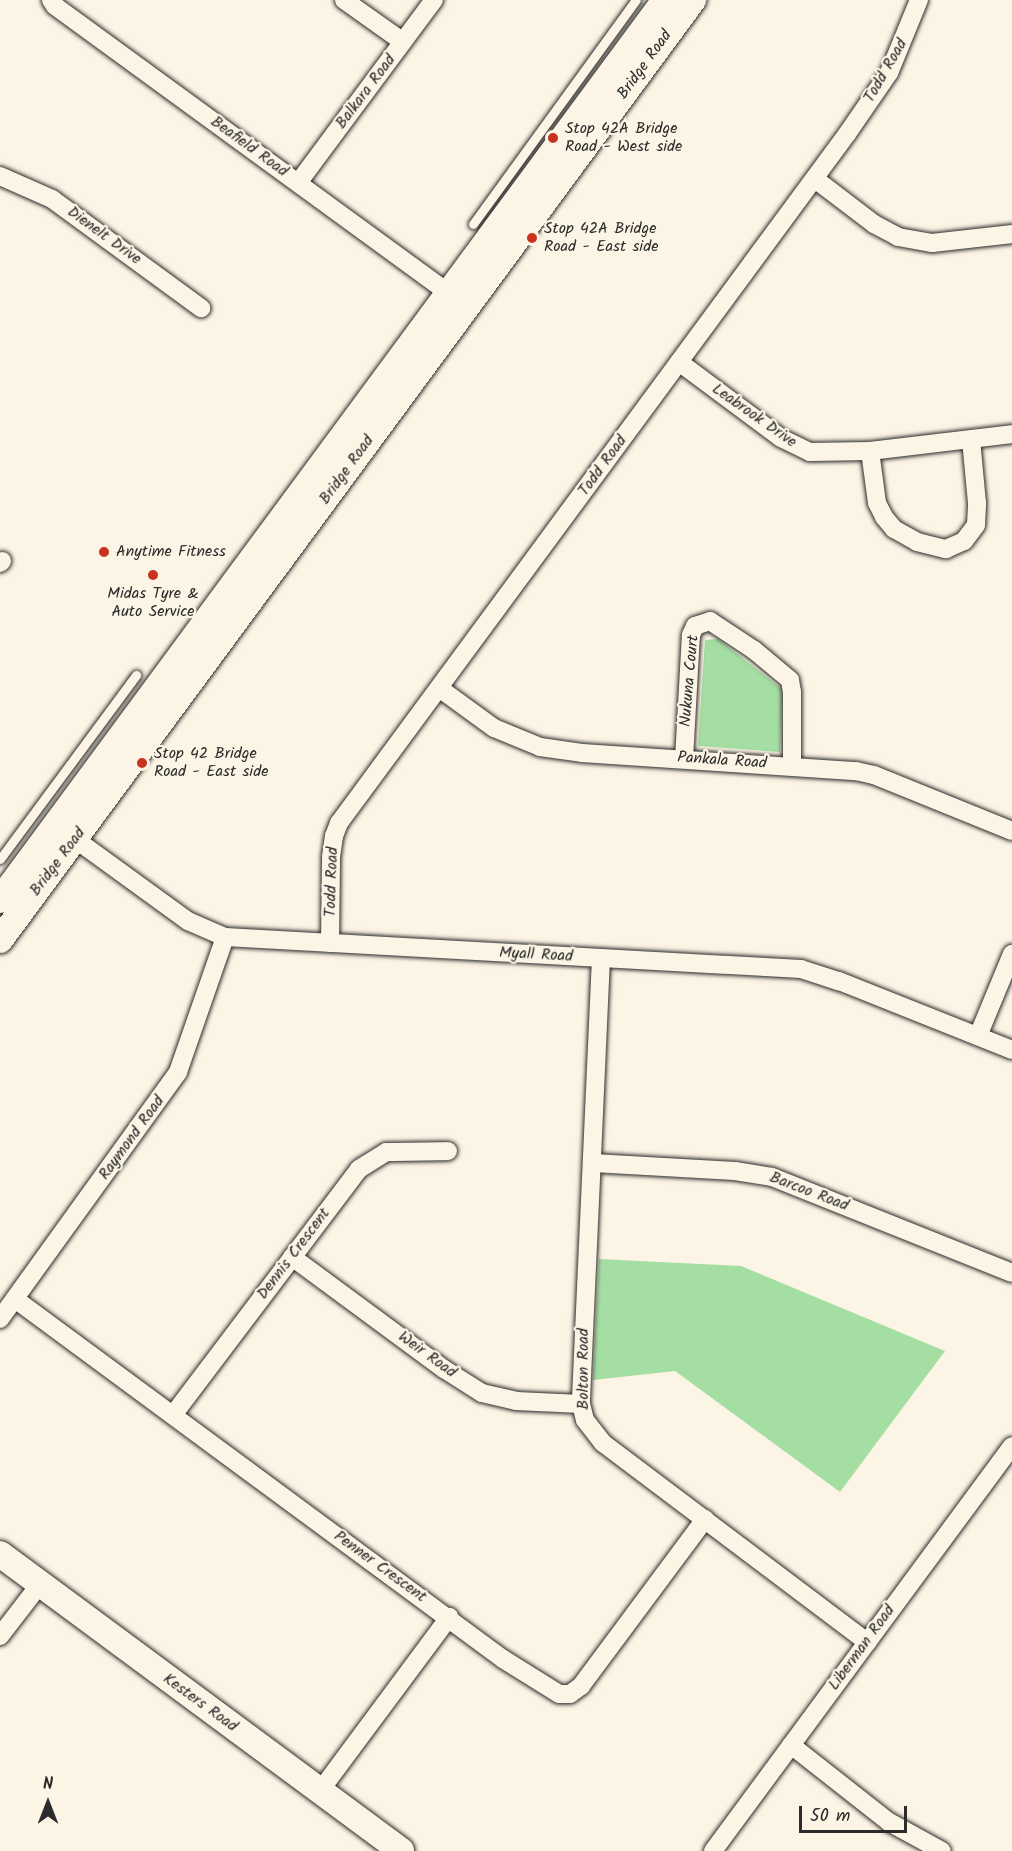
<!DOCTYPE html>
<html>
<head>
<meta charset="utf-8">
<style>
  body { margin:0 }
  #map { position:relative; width:1012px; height:1851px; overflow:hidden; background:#fcf5e5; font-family:Kalam,sans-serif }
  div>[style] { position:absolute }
  .green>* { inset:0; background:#a5dea2 }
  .roads { filter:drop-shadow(0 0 2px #2b2b2b) drop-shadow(0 0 2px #2b2b2b) }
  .lane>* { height:9px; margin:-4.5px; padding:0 4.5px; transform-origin:4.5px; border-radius:4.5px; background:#fcf5e5 }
  .street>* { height:18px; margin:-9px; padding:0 9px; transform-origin:9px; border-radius:9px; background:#fcf5e5 }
  .secondary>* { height:26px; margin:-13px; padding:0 13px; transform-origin:13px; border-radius:13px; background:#fcf5e5 }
  .dots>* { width:16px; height:16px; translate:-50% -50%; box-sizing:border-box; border:3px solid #fcf5e5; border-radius:50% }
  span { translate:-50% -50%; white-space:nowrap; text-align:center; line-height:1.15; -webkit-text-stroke:4.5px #fcf5e5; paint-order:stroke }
  .street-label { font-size:16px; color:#2b2b2b }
  .poi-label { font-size:16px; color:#2b2b2b }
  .left { translate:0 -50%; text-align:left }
  .north { position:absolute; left:18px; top:1773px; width:60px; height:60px; -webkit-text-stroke:4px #fcf5e5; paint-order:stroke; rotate:0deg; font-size:16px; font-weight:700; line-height:24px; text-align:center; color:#2b2b2b }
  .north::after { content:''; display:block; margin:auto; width:21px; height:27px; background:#2b2b2b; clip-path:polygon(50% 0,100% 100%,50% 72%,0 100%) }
  .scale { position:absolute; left:799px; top:1806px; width:108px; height:27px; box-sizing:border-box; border:3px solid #2b2b2b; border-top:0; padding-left:8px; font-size:18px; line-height:21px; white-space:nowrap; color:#2b2b2b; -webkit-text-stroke:4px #fcf5e5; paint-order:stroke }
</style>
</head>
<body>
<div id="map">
  <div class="green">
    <i style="clip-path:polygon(718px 639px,782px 689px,780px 752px,698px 746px,705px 640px)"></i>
    <i style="clip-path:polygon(599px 1259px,741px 1266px,945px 1351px,840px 1492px,675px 1371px,593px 1380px)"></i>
  </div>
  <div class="roads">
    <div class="lane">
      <i style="left:473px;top:224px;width:277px;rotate:-54deg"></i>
      <i style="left:0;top:859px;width:229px;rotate:-53.5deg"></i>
    </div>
    <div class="street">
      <i style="left:51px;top:0;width:7px;rotate:56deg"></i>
      <i style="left:55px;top:6px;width:487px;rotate:36.1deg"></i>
      <i style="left:344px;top:0;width:72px;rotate:35.4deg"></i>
      <i style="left:0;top:176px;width:57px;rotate:23.9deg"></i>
      <i style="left:52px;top:199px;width:185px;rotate:36.2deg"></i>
      <i style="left:815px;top:179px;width:74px;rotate:37.3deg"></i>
      <i style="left:874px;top:224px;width:27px;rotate:28deg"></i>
      <i style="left:898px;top:237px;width:35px;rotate:10deg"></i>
      <i style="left:932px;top:243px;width:81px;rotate:-6.4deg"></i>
      <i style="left:298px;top:183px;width:228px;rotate:-53.4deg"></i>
      <i style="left:679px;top:362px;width:127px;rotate:36.7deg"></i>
      <i style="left:781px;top:438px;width:32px;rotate:26deg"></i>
      <i style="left:810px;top:452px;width:60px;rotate:-1deg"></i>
      <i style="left:870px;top:451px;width:143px;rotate:-6.8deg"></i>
      <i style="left:870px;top:451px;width:52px;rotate:82.3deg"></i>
      <i style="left:877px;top:503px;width:16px;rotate:63deg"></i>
      <i style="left:884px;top:517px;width:16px;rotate:50deg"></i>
      <i style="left:894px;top:529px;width:26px;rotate:29deg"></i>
      <i style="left:917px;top:542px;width:30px;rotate:14deg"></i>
      <i style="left:946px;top:549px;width:20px;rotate:-24deg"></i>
      <i style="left:964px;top:541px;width:20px;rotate:-53deg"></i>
      <i style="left:976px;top:525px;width:22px;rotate:-87deg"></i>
      <i style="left:977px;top:503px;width:64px;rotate:-95.4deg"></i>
      <i style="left:0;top:563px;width:3px;rotate:-45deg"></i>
      <i style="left:439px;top:688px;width:68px;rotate:36deg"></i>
      <i style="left:494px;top:728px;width:50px;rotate:22.4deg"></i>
      <i style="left:540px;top:747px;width:42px;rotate:8.1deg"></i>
      <i style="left:582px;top:753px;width:275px;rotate:3.8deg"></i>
      <i style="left:856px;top:771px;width:18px;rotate:13deg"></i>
      <i style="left:874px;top:775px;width:149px;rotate:22.1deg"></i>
      <i style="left:684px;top:759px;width:124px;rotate:-86.8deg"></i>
      <i style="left:691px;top:635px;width:10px;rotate:-66deg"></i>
      <i style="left:695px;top:626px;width:16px;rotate:-18deg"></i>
      <i style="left:710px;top:621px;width:53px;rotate:33.4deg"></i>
      <i style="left:754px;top:650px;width:47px;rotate:39.8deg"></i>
      <i style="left:790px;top:680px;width:12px;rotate:81deg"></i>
      <i style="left:792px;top:692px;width:74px;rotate:90deg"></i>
      <i style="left:75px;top:839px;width:140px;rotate:36deg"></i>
      <i style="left:188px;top:921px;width:40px;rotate:23.4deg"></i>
      <i style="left:225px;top:937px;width:577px;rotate:3.18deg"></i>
      <i style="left:801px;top:969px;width:40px;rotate:18deg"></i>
      <i style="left:839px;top:981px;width:186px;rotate:21.7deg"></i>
      <i style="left:330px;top:943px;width:86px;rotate:-89.3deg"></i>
      <i style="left:331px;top:857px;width:21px;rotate:-82deg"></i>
      <i style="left:334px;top:836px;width:14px;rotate:-69deg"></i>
      <i style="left:339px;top:823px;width:856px;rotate:-53.6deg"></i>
      <i style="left:847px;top:134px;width:74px;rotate:-55.5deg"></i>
      <i style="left:889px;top:73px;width:79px;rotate:-67.7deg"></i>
      <i style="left:601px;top:958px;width:446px;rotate:92.6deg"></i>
      <i style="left:581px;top:1404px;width:16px;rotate:76deg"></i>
      <i style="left:585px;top:1420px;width:29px;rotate:52deg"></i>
      <i style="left:603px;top:1443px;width:331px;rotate:37deg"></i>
      <i style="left:978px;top:1036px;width:89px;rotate:-67.5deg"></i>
      <i style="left:593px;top:1163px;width:142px;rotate:3.2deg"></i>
      <i style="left:735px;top:1171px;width:37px;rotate:9deg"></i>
      <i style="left:772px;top:1177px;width:258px;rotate:21.8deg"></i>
      <i style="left:292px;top:1257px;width:189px;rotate:36.4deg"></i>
      <i style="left:444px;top:1369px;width:45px;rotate:32.3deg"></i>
      <i style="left:482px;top:1393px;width:35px;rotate:13deg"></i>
      <i style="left:516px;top:1401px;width:65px;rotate:2.6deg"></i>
      <i style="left:15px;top:1299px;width:606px;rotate:36.42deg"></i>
      <i style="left:503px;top:1659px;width:66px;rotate:32deg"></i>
      <i style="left:559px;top:1694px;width:11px"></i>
      <i style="left:570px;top:1694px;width:14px;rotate:-36deg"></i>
      <i style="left:581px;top:1686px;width:208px;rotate:-53.4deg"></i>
      <i style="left:0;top:1319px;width:304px;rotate:-54.2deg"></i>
      <i style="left:178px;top:1072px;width:143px;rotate:-70.8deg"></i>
      <i style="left:173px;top:1415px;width:308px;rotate:-52.9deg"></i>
      <i style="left:359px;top:1169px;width:32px;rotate:-32deg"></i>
      <i style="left:386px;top:1152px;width:62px;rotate:-0.9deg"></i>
      <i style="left:0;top:1636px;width:66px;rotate:-52.4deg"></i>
      <i style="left:791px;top:1745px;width:125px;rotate:38.2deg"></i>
      <i style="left:889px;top:1822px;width:60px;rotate:28.7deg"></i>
      <i style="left:320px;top:1791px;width:217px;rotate:-53.4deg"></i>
      <i style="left:713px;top:1851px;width:503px;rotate:-53.56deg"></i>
    </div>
    <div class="secondary">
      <i style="left:0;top:900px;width:1119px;rotate:-53.54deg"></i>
      <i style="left:0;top:940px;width:1168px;rotate:-53.6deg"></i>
      <i style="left:0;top:1554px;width:499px;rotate:36.5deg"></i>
    </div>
  </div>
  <div class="dots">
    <i style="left:553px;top:138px;background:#c8321e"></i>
    <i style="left:532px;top:238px;background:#c8321e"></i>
    <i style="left:104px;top:552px;background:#c8321e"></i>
    <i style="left:153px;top:575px;background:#c8321e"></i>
    <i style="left:142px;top:763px;background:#c8321e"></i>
  </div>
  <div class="street-label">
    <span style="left:645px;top:65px;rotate:-54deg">Bridge Road</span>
    <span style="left:886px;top:71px;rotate:-60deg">Todd Road</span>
    <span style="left:366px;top:92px;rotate:-53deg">Balkara Road</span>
    <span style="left:249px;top:147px;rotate:36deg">Beafield Road</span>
    <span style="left:104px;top:236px;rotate:36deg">Dienelt Drive</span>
    <span style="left:754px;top:416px;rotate:35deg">Leabrook Drive</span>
    <span style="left:603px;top:466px;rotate:-54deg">Todd Road</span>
    <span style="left:347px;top:470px;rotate:-54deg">Bridge Road</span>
    <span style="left:690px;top:681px;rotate:-85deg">Nukuna Court</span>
    <span style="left:722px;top:761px;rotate:4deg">Pankala Road</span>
    <span style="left:58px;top:862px;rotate:-53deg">Bridge Road</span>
    <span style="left:332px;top:882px;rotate:-88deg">Todd Road</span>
    <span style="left:536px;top:955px;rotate:3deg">Myall Road</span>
    <span style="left:132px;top:1138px;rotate:-54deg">Raymond Road</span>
    <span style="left:809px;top:1192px;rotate:21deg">Barcoo Road</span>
    <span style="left:294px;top:1254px;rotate:-53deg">Dennis Crescent</span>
    <span style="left:427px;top:1355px;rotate:36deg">Weir Road</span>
    <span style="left:584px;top:1369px;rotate:-90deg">Bolton Road</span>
    <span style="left:380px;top:1567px;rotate:36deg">Penner Crescent</span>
    <span style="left:862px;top:1648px;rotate:-54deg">Liberman Road</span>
    <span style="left:200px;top:1703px;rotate:36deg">Kesters Road</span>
  </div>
  <div class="poi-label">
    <span class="left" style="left:565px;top:138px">Stop 42A Bridge<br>Road - West side</span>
    <span class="left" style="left:544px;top:238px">Stop 42A Bridge<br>Road - East side</span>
    <span class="left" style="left:116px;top:552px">Anytime Fitness</span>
    <span style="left:153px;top:603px">Midas Tyre &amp;<br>Auto Service</span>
    <span class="left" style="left:154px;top:763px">Stop 42 Bridge<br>Road - East side</span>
  </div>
  <div class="north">N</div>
  <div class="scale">50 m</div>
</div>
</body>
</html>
